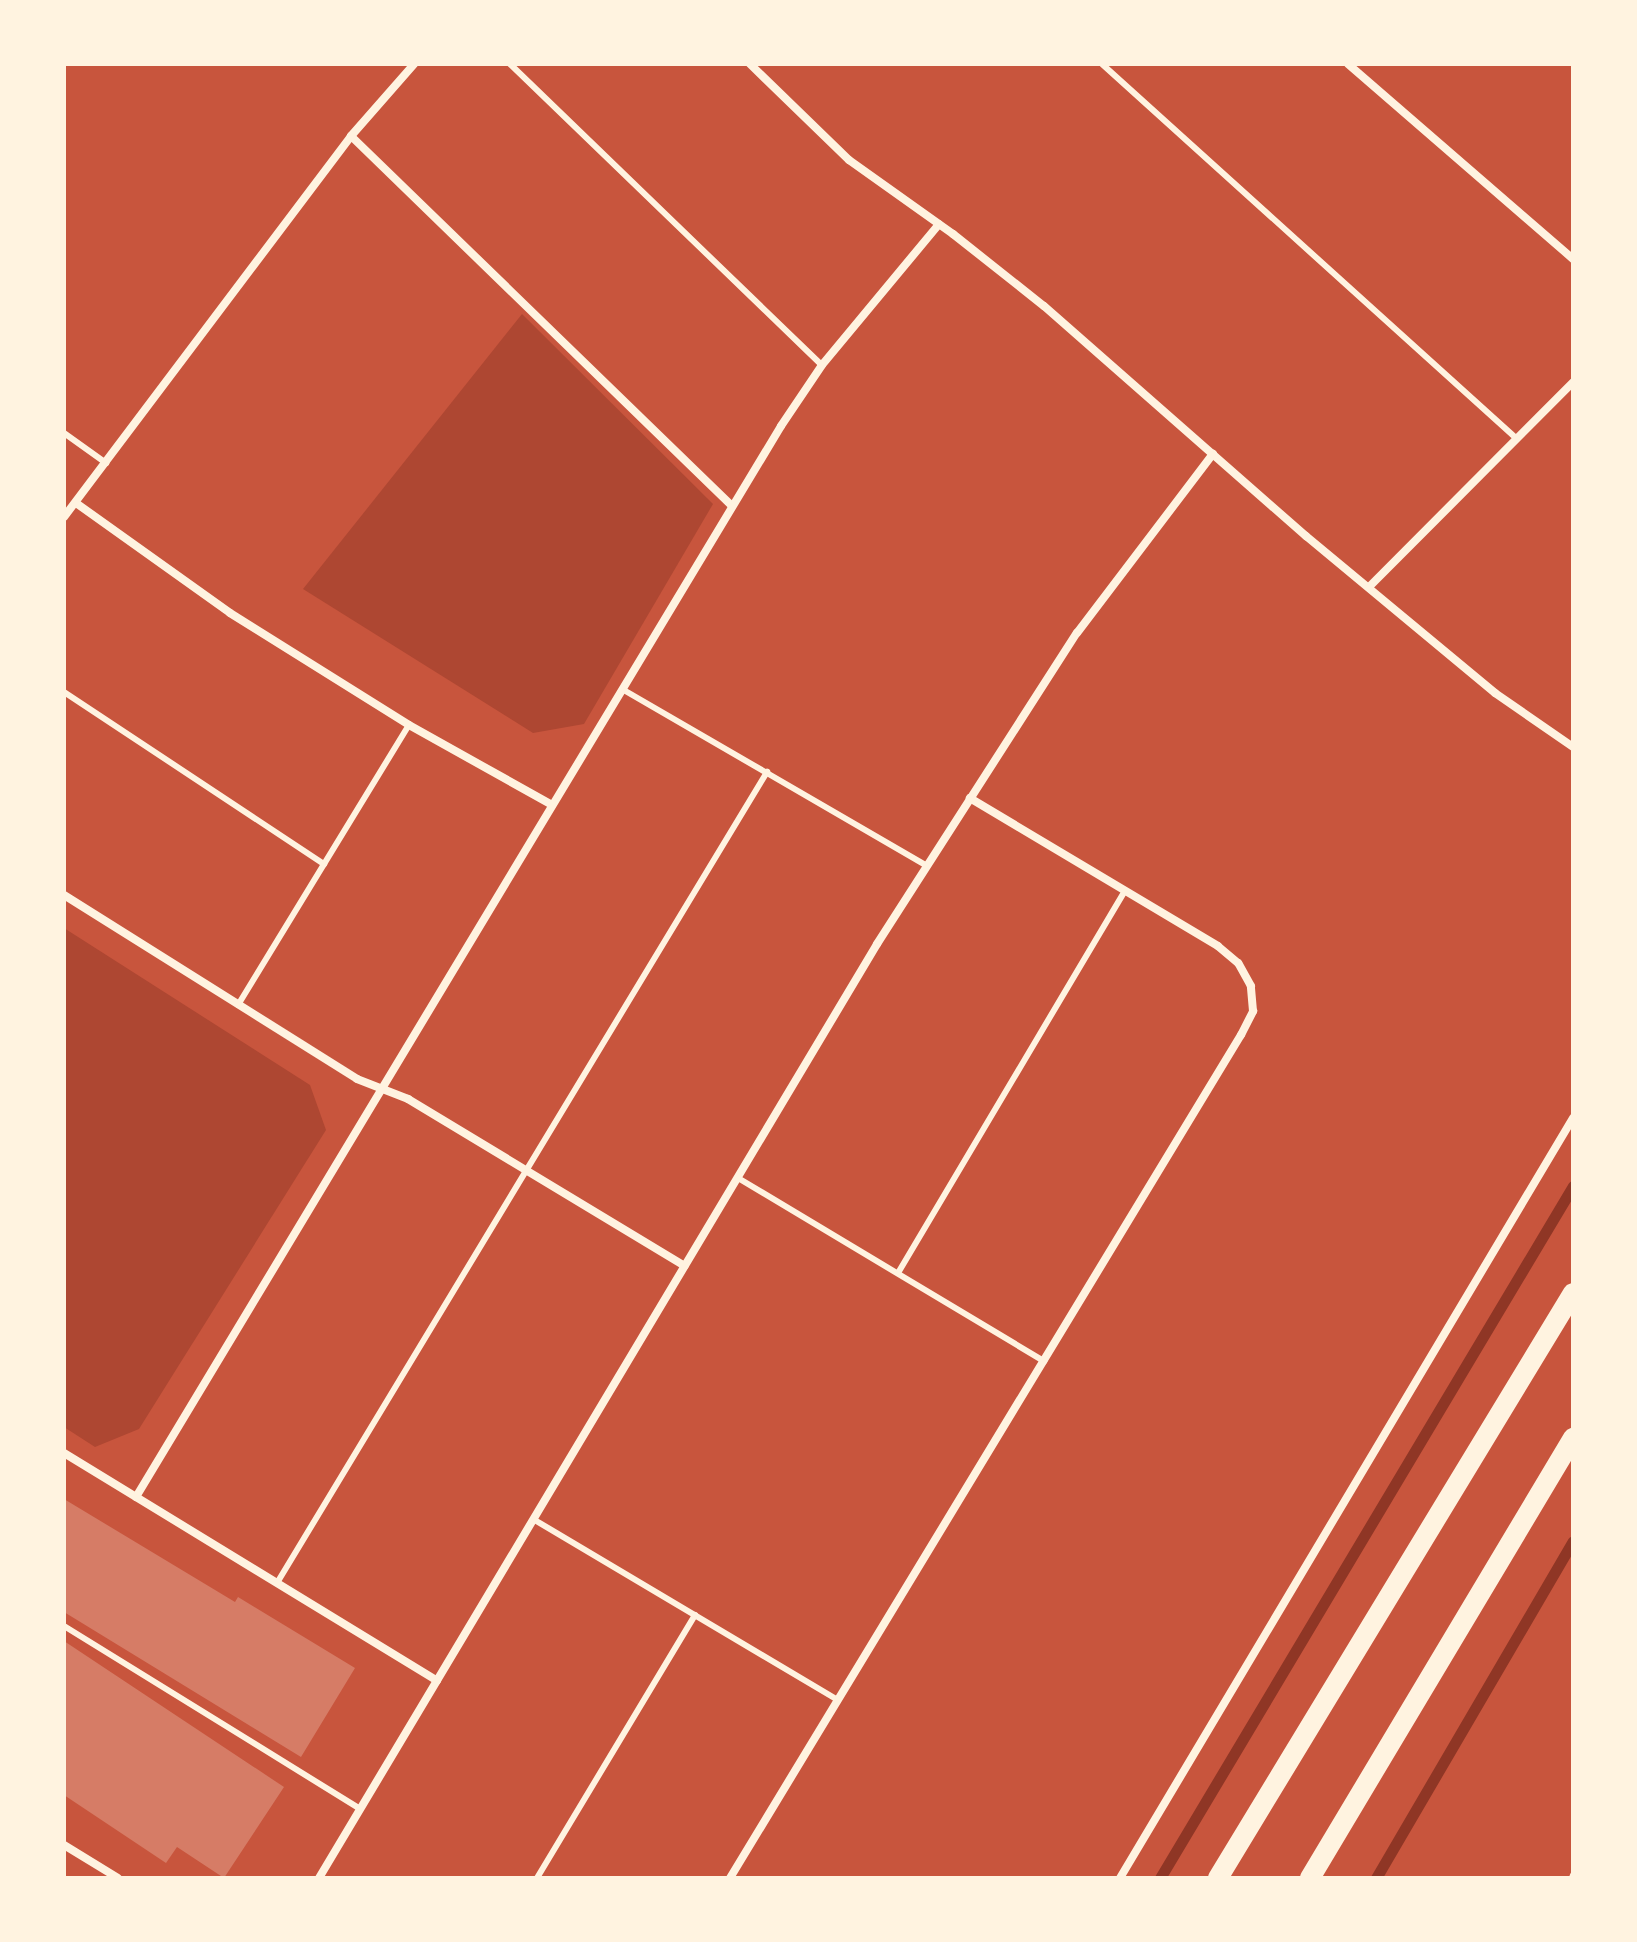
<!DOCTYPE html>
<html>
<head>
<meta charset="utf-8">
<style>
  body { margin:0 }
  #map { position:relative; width:1637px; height:1942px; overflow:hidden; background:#c8553d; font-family:Signika,sans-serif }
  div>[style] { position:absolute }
  .green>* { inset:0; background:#ae4732 }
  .stream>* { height:11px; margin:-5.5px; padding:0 5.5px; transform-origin:5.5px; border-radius:5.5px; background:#8f3625 }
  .building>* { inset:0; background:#d67c66 }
  .service>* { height:6px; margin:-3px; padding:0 3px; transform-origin:3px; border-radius:3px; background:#fff3e0 }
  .minor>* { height:8px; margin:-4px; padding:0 4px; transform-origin:4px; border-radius:4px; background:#fff3e0 }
  .primary>* { height:20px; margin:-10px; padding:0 10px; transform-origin:10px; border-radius:10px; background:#fff3e0 }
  span { translate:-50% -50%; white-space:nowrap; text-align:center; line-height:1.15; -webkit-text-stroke:6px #fff3e0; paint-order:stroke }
  .frame { position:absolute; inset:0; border:66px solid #fff3e0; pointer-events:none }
</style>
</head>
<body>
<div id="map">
  <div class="green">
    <i style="clip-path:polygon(522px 314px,713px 504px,584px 724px,533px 733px,303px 589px)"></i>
    <i style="clip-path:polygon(64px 928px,310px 1085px,326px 1130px,139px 1429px,95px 1447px,64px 1427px)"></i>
  </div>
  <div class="stream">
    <i style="left:1160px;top:1878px;width:806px;rotate:-59.17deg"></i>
    <i style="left:1376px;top:1878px;width:390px;rotate:-59.7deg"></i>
  </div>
  <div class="building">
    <i style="clip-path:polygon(64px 1499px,235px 1602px,238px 1597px,355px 1668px,301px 1757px,64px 1612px)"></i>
    <i style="clip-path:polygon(64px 1641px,284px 1787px,224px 1878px,177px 1847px,166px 1863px,64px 1795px)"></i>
  </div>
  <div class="service">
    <i style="left:510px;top:64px;width:434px;rotate:44deg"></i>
    <i style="left:1102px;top:64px;width:559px;rotate:42.1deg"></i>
    <i style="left:64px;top:433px;width:52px;rotate:35.5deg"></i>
    <i style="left:622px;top:689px;width:353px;rotate:30.1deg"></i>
    <i style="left:64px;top:692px;width:312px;rotate:33.5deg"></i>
    <i style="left:238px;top:1005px;width:328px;rotate:-58.6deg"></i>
    <i style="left:738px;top:1178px;width:357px;rotate:30.9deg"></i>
    <i style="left:898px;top:1273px;width:445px;rotate:-59.3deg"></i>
    <i style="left:533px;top:1519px;width:355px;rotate:30.7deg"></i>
    <i style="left:277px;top:1583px;width:948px;rotate:-58.86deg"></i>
    <i style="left:64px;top:1626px;width:348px;rotate:31.7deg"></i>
    <i style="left:537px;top:1878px;width:307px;rotate:-59deg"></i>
    <i style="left:1572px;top:1878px;width:3px;rotate:-72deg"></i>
  </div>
  <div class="minor">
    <i style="left:750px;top:64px;width:138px;rotate:44.1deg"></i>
    <i style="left:849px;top:160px;width:128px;rotate:35.4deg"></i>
    <i style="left:953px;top:234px;width:116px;rotate:38.4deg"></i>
    <i style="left:1044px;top:306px;width:349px;rotate:41.3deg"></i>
    <i style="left:1306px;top:536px;width:246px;rotate:39.7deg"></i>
    <i style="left:1495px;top:693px;width:95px;rotate:34.7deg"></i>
    <i style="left:1348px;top:64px;width:298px;rotate:40.9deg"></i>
    <i style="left:351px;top:136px;width:531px;rotate:44.16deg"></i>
    <i style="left:76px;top:503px;width:189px;rotate:35.5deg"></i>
    <i style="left:230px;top:613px;width:211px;rotate:32deg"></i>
    <i style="left:409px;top:725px;width:164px;rotate:29.2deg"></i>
    <i style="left:64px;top:517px;width:477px;rotate:-53deg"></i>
    <i style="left:351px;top:136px;width:96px;rotate:-48.8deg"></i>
    <i style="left:1369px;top:587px;width:289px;rotate:-45.1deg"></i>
    <i style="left:64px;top:895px;width:346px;rotate:32.1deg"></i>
    <i style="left:357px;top:1079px;width:55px;rotate:21.4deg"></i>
    <i style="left:408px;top:1099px;width:323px;rotate:31.1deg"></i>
    <i style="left:64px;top:1453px;width:437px;rotate:31.4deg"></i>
    <i style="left:136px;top:1497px;width:1250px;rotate:-58.94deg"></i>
    <i style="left:781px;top:426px;width:73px;rotate:-56.1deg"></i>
    <i style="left:822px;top:365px;width:183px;rotate:-50.3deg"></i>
    <i style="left:64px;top:1845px;width:63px;rotate:31.4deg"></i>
    <i style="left:319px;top:1878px;width:1088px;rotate:-59.14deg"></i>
    <i style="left:877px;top:944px;width:370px;rotate:-57.3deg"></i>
    <i style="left:1077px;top:633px;width:225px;rotate:-52.8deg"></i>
    <i style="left:730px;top:1878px;width:986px;rotate:-58.78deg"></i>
    <i style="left:1241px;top:1035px;width:27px;rotate:-63deg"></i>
    <i style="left:1253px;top:1011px;width:25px;rotate:-95deg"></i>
    <i style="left:1251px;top:986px;width:26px;rotate:-119deg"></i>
    <i style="left:1238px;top:963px;width:26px;rotate:-140deg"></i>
    <i style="left:1218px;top:946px;width:289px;rotate:-149.2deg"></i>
    <i style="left:1120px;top:1878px;width:885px;rotate:-59.2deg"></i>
  </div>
  <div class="primary">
    <i style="left:1218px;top:1878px;width:684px;rotate:-58.75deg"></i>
    <i style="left:1310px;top:1878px;width:513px;rotate:-59.13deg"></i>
  </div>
  <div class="frame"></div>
</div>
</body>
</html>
